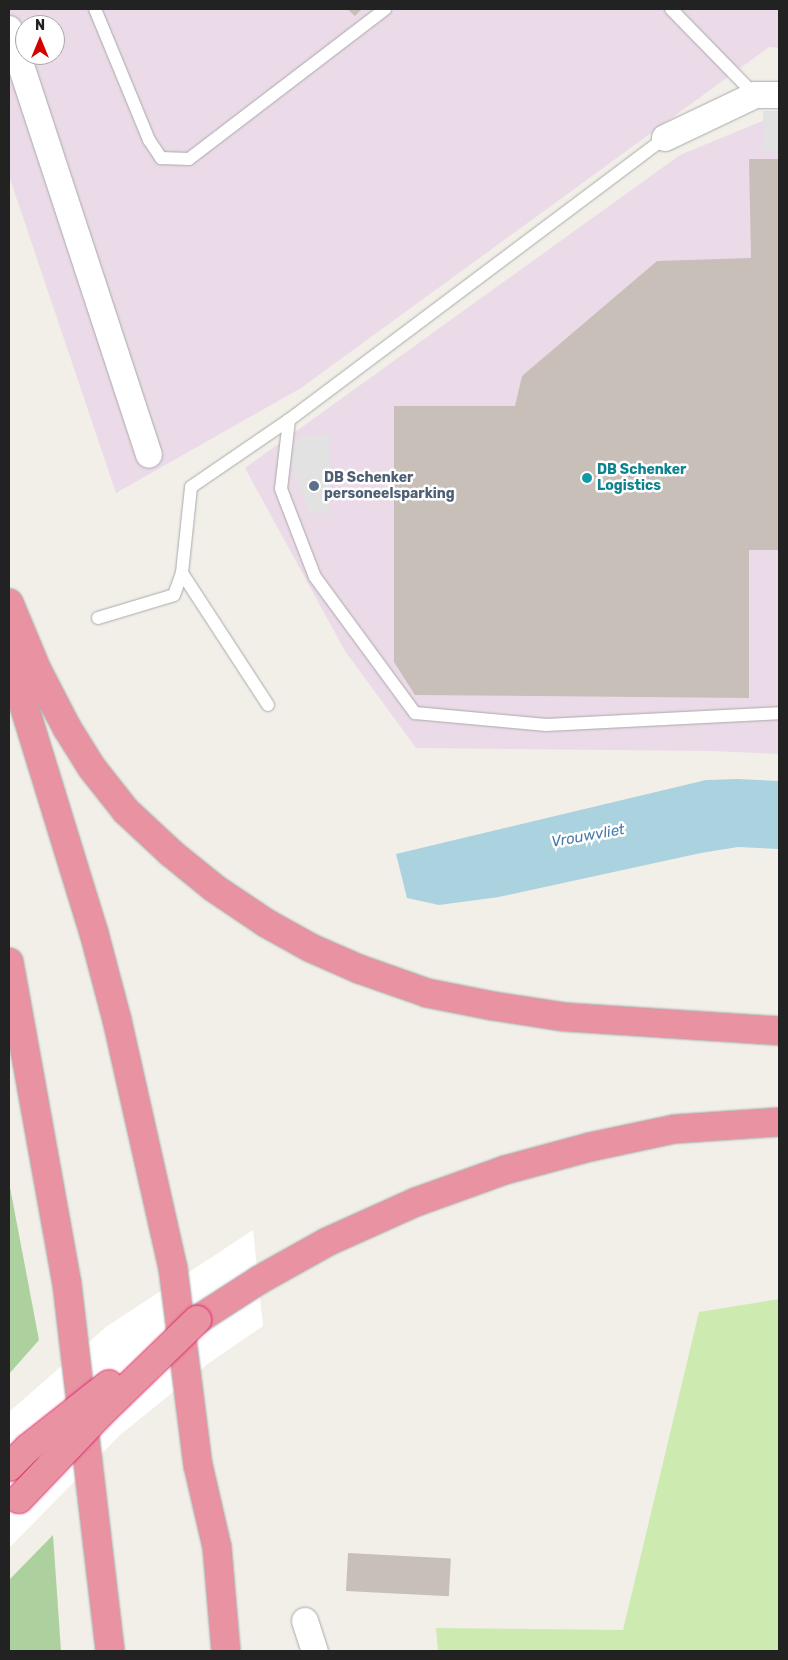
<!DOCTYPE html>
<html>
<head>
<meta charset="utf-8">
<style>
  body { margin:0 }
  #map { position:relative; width:788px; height:1660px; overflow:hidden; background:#f2efe9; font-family:Rubik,sans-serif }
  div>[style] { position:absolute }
  .industrial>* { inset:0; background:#ebdbe8 }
  .grass>* { inset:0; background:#cdebb0 }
  .forest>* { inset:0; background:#add19e }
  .parking>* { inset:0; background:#e2e2e2; transform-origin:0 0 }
  .water>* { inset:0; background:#aad3df }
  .pier>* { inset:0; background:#fff }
  .building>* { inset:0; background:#c7bfb8; transform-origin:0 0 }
  .roads { filter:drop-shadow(0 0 1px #a9a9a9) drop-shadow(0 0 1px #a9a9a9) }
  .lane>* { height:12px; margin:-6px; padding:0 6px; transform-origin:6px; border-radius:6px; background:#fff }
  .street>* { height:26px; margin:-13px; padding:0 13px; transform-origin:13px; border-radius:13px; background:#fff }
  .highway>* { height:28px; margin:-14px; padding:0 14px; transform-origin:14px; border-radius:14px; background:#e892a2 }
  .bridges { filter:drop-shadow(0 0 1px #dc2a67) drop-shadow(0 0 1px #dc2a67) }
  .highway-bridge>* { height:28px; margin:-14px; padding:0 14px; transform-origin:14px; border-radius:14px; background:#e892a2 }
  .dots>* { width:14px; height:14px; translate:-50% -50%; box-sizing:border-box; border:2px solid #fff; border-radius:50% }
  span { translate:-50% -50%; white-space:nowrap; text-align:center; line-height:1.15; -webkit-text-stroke:5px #fff; paint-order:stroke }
  .culture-label { font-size:14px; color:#0d838f; font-weight:700 }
  .left { translate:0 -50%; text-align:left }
  .service-label { font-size:14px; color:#4e5e75; font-weight:700 }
  .water-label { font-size:15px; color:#4a7aab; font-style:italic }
  .frame { position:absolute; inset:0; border:10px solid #222; pointer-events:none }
  .north { position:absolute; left:15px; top:15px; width:50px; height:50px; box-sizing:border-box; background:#fff; border:1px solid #a7a7a7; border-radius:50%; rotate:0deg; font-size:14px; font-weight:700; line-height:20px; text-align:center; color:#222 }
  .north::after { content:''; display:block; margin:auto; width:18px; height:22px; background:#d40000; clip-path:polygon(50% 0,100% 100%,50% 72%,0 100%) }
</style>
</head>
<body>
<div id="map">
  <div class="industrial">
    <i style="clip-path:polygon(evenodd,9px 9px,779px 9px,779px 48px,769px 47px,301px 388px,116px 493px,9px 176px,9px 9px,25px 25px,55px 25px,55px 55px,25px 55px,25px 25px)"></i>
    <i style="clip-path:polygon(772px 117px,779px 117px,779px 754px,712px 751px,416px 748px,345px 651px,245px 468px,680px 155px)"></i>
  </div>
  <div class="grass">
    <i style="clip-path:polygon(779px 1299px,779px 1651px,438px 1651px,436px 1628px,623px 1630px,699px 1312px)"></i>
  </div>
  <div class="forest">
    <i style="clip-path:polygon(9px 1182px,39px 1340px,9px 1374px)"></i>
    <i style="clip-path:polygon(53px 1535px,61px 1651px,9px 1651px,9px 1580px)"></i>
  </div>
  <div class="parking">
    <i style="left:763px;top:111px;width:15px;height:40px"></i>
    <i style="clip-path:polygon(329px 434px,329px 513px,309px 513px,290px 459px,299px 436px)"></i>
  </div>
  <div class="water">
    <i style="clip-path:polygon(737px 779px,779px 781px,779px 849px,738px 847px,701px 853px,499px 897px,439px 905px,407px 898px,396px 854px,706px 780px)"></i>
  </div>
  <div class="pier">
    <i style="clip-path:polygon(253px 1230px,263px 1326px,209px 1363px,120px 1435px,9px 1548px,9px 1412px,106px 1327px)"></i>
  </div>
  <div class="building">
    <i style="clip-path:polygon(347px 9px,362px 9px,355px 16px)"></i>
    <i style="clip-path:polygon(749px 159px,779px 159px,779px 550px,749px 550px,749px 698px,415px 695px,394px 662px,394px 406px,515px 406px,522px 376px,657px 261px,751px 258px)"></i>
    <i style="left:348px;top:1553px;width:103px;height:38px;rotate:3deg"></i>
  </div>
  <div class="roads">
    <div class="lane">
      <i style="left:95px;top:9px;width:142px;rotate:67.6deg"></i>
      <i style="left:149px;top:140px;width:22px;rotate:56deg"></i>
      <i style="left:161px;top:158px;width:28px;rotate:2deg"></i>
      <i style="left:189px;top:159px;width:247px;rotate:-37.4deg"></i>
      <i style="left:671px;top:9px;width:120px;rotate:45.7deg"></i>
      <i style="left:289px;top:420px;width:69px;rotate:96.6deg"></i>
      <i style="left:281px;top:489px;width:94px;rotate:68.9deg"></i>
      <i style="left:315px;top:577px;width:169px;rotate:53.7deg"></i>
      <i style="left:415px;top:713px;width:132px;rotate:5.2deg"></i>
      <i style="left:546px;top:725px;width:233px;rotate:-2.9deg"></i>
      <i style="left:98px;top:618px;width:79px;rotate:-16.8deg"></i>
      <i style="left:174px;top:595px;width:23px;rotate:-70deg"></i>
      <i style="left:268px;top:705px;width:158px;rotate:-123.1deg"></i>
      <i style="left:182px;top:573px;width:86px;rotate:-84deg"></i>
      <i style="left:191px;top:487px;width:119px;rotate:-34.4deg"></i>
      <i style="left:289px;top:420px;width:470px;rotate:-36.9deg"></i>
    </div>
    <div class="street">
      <i style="left:9px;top:29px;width:448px;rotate:71.8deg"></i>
      <i style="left:665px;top:138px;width:100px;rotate:-25.5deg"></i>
      <i style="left:755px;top:95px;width:24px"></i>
      <i style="left:305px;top:1621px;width:32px;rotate:72deg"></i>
    </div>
    <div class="highway">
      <i style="left:9px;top:603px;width:73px;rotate:67.3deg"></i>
      <i style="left:37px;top:670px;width:65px;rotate:62.7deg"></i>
      <i style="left:67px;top:728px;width:47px;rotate:58deg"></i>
      <i style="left:92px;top:768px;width:55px;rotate:51.7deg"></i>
      <i style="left:126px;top:811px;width:62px;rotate:43deg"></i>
      <i style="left:171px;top:853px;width:55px;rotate:39.1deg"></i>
      <i style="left:214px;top:888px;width:63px;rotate:33.9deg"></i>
      <i style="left:266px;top:923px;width:51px;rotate:29.1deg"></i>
      <i style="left:311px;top:948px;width:52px;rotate:23.6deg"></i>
      <i style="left:359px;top:969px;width:72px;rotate:19.4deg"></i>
      <i style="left:427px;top:993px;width:67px;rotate:11.1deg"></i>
      <i style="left:493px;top:1006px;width:73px;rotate:8.7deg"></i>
      <i style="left:565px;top:1017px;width:214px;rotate:3.7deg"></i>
      <i style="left:9px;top:657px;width:289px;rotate:72.9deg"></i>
      <i style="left:94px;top:933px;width:90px;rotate:75.2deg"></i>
      <i style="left:117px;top:1020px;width:254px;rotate:77.3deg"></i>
      <i style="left:173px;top:1268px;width:199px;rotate:82.8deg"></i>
      <i style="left:198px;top:1465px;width:84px;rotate:77deg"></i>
      <i style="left:217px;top:1547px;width:104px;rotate:85.1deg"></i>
      <i style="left:9px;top:962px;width:327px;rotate:79.8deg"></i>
      <i style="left:67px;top:1284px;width:370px;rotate:83.3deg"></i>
      <i style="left:197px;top:1320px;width:74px;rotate:-32.8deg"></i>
      <i style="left:259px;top:1280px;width:78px;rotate:-29.2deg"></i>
      <i style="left:327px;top:1242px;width:98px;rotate:-24.2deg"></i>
      <i style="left:416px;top:1202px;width:95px;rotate:-19.8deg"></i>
      <i style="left:505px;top:1170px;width:88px;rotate:-15.1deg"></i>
      <i style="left:590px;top:1147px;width:87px;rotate:-12deg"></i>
      <i style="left:675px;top:1129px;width:104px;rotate:-3.9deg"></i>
    </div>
  </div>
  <div class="bridges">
    <div class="highway-bridge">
      <i style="left:9px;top:1467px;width:27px;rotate:-45deg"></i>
      <i style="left:28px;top:1448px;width:103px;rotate:-38.3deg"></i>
      <i style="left:19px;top:1499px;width:119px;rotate:-46.4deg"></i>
      <i style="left:101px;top:1413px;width:134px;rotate:-44.1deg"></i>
    </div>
  </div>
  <div class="dots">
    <i style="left:587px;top:478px;background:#0f9aa8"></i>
    <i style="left:314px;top:486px;background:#5c6f8a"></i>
  </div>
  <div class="culture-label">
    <span class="left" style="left:597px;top:478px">DB Schenker<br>Logistics</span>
  </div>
  <div class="service-label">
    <span class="left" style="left:324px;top:486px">DB Schenker<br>personeelsparking</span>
  </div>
  <div class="water-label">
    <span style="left:588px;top:836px;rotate:-10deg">Vrouwvliet</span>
  </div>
  <div class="frame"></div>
  <div class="north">N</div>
</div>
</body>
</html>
